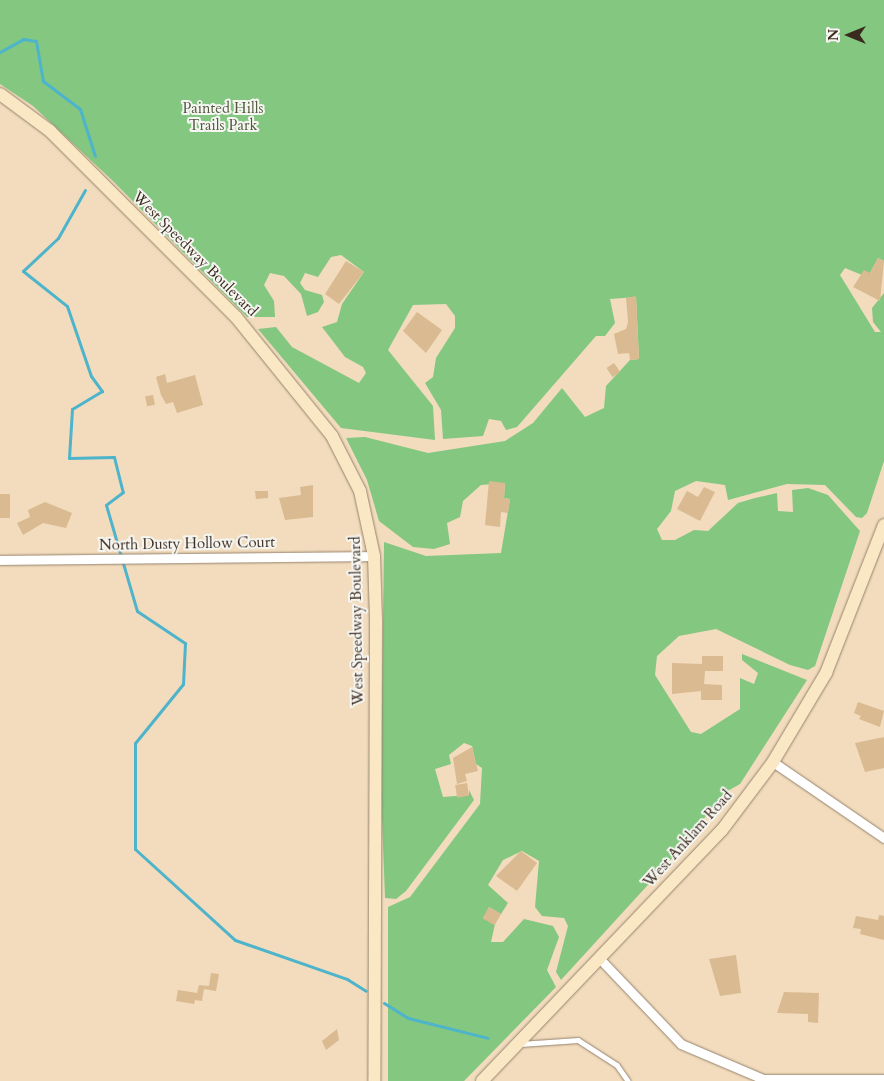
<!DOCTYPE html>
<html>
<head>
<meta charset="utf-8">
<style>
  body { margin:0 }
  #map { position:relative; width:884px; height:1081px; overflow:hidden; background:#f2dcbd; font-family:Cardo,serif }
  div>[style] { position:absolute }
  .green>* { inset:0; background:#83c781 }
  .stream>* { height:3px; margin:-1.5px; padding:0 1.5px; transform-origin:1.5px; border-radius:1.5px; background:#4db4cb }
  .building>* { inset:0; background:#daba91; transform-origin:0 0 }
  .roads { filter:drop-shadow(0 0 1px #96836e) drop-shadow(0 0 1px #96836e) }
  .lane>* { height:4.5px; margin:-2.25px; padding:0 2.25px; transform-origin:2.25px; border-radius:2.25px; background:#fff }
  .street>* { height:9px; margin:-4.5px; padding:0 4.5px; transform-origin:4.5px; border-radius:4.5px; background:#fff }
  .secondary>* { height:12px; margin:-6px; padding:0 6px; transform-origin:6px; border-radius:6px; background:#fae7c3 }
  span { translate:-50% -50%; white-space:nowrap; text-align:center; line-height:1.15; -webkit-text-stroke:4px #f6f6f2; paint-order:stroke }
  .park-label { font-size:15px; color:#51593c }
  .street-label { font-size:15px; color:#3b2a1e }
  .north { position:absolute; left:824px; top:10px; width:50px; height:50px; -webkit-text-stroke:4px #f6f6f2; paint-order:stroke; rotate:270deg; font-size:14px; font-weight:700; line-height:20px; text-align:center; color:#3b2a1e }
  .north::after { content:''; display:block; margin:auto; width:18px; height:22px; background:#3b2a1e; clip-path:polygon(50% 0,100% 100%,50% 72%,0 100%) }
</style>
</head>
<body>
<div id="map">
  <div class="green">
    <i style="clip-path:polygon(0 0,884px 0,884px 261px,878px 258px,870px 273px,862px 275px,845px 268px,840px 275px,875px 332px,881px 332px,873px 322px,872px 308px,884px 293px,884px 461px,867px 513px,862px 518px,856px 517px,825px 485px,787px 484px,728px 500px,725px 485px,696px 481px,675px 491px,671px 511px,657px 529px,662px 540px,675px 540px,694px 530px,708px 531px,738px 503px,755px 498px,777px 493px,778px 511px,793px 512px,792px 490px,808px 488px,828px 495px,860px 531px,815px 666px,808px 670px,790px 665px,716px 629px,679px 636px,657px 656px,655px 675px,691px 732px,701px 734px,740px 709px,740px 678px,754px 684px,758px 673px,742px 660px,742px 654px,807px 680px,740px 784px,724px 793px,677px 853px,561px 980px,556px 972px,568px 926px,564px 918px,542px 916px,535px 907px,539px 861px,522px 851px,503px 860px,488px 885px,508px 903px,501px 914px,489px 907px,484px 918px,495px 924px,491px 942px,503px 942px,524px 919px,553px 926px,559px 937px,547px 970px,556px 987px,464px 1081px,388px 1081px,388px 907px,410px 897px,480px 804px,482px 768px,476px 764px,472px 746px,464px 743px,449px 755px,451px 764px,435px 769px,443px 797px,469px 795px,469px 790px,474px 800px,406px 891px,396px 899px,385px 898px,381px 791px,384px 542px,426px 556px,501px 553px,510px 499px,504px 498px,505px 483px,481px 485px,463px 501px,460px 517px,447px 523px,450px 544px,434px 549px,413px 547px,379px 521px,367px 480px,346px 438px,365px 437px,428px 453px,505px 441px,533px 423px,562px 388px,585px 417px,604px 408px,606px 386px,630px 360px,639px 359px,636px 297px,610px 299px,615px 323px,605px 336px,596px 336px,517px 427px,506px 430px,501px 421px,489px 419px,483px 436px,443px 439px,441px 410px,425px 383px,433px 377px,436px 358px,455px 328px,455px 316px,446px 304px,413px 305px,388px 350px,433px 406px,435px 440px,341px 428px,258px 329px,276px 327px,292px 347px,359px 383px,366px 373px,363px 367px,345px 357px,322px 327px,337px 322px,342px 304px,364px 272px,341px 255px,331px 257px,318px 277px,305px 273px,300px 283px,305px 290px,322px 295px,324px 302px,318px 312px,307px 316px,301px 294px,284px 276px,270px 273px,264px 285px,274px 301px,275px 317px,247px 317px,114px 182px,33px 106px,0 84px)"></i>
  </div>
  <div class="stream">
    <i style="left:0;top:52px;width:26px;rotate:-29deg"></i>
    <i style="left:23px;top:39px;width:13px;rotate:9deg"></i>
    <i style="left:36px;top:41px;width:41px;rotate:80.1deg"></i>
    <i style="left:43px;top:81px;width:46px;rotate:37.1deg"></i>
    <i style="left:80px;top:109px;width:49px;rotate:72.3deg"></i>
    <i style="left:85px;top:190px;width:55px;rotate:119.4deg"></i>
    <i style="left:58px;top:238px;width:48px;rotate:136.7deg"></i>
    <i style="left:23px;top:271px;width:56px;rotate:38.5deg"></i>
    <i style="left:67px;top:306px;width:74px;rotate:71.1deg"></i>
    <i style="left:91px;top:376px;width:19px;rotate:54deg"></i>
    <i style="left:102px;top:391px;width:35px;rotate:149deg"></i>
    <i style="left:72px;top:409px;width:49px;rotate:93.5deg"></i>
    <i style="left:69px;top:458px;width:45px;rotate:-1.3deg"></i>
    <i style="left:114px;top:457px;width:36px;rotate:76deg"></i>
    <i style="left:123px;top:492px;width:21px;rotate:143deg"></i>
    <i style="left:106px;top:505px;width:110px;rotate:73.7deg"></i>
    <i style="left:137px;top:611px;width:58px;rotate:33.7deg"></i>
    <i style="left:185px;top:643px;width:41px;rotate:92.8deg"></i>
    <i style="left:183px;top:684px;width:76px;rotate:129.1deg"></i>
    <i style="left:135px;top:743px;width:106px;rotate:90deg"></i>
    <i style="left:135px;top:849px;width:135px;rotate:42.3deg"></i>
    <i style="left:235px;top:940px;width:119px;rotate:19.2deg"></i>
    <i style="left:347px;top:979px;width:22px;rotate:32deg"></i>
    <i style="left:384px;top:1003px;width:28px;rotate:32deg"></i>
    <i style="left:408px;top:1018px;width:82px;rotate:14deg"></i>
  </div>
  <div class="building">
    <i style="clip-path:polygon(878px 258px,884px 261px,880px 301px,853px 287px,864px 270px,870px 273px)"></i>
    <i style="clip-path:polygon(346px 261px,364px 272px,339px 304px,325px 294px)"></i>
    <i style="clip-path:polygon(636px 296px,639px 359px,630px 360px,629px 353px,618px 354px,614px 334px,626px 329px,628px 322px,626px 298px)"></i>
    <i style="clip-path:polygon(417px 312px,442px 330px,426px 353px,403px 331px)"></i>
    <i style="left:614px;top:363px;width:11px;height:9px;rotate:56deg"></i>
    <i style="clip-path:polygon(165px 374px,167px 383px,195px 375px,203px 405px,177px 413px,173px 402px,166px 404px,161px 395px,156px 377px)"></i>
    <i style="left:153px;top:395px;width:10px;height:8px;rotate:79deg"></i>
    <i style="clip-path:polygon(489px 481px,505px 483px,504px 498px,510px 499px,508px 513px,501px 512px,500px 527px,485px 525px)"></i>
    <i style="clip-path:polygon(313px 485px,313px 517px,285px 520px,279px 498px,301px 495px,300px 487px)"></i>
    <i style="clip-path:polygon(704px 487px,715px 492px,700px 521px,677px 509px,687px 491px,698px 497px)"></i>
    <i style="clip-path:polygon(255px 491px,268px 491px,268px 498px,256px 499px)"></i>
    <i style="left:0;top:494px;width:10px;height:24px"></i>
    <i style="clip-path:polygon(45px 502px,72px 513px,66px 528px,43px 523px,23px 535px,17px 523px,30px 517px,28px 510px)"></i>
    <i style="clip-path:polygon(702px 656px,723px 656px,723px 671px,705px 671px,704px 684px,722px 685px,722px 700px,701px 700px,701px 691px,672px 694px,672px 663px,702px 664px)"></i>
    <i style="clip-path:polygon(858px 702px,884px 711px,880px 727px,859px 719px,861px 716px,854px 713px)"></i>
    <i style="clip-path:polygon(884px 737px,884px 768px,865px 772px,855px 743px)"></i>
    <i style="clip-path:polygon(472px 747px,478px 771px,465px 774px,467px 781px,457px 784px,453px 758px)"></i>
    <i style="left:467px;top:783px;width:13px;height:12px;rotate:81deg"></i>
    <i style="clip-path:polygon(521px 851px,537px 863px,517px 891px,496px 876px)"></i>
    <i style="left:489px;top:907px;width:14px;height:13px;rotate:30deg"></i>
    <i style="clip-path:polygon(879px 915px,884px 916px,884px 940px,860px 934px,861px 929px,853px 928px,856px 916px,878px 920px)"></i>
    <i style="clip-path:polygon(736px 955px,741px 993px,720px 996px,709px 959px)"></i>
    <i style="clip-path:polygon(211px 973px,219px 974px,216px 991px,204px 989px,202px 1001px,195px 1000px,194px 1004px,176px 1001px,178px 990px,197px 993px,199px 985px,209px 986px)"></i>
    <i style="clip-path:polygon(784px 992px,819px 993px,818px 1023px,808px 1022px,808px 1014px,777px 1013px)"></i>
    <i style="clip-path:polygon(337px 1029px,339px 1040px,326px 1050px,322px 1041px)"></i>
  </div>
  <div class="roads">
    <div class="lane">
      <i style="left:520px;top:1044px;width:58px;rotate:-3.9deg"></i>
      <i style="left:578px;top:1040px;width:46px;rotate:32.7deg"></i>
      <i style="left:617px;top:1065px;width:19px;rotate:55deg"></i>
    </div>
    <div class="street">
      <i style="left:0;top:560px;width:374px;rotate:-0.6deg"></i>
      <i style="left:773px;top:762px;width:135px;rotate:34.4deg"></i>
      <i style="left:600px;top:959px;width:117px;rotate:46.4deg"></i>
      <i style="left:681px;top:1044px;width:89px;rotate:23.1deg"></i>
      <i style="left:763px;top:1079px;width:121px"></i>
    </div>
    <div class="secondary">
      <i style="left:0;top:94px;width:62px;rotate:36.5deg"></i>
      <i style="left:50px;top:131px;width:263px;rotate:45deg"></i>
      <i style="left:236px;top:317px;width:153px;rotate:51.1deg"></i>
      <i style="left:332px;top:436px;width:62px;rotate:63deg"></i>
      <i style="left:360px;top:491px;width:66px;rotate:77.8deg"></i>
      <i style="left:374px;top:556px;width:65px;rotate:88.2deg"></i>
      <i style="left:376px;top:621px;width:460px;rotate:90.2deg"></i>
      <i style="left:482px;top:1081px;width:347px;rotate:-46.3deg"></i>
      <i style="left:722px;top:830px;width:85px;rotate:-53.1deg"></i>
      <i style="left:773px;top:762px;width:104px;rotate:-59.2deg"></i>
      <i style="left:826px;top:673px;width:159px;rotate:-68.6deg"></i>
    </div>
  </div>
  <div class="park-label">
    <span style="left:223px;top:117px">Painted Hills<br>Trails Park</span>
  </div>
  <div class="street-label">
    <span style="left:195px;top:254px;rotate:45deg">West Speedway Boulevard</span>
    <span style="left:187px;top:544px;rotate:-1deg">North Dusty Hollow Court</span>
    <span style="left:357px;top:621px;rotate:-91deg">West Speedway Boulevard</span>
    <span style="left:688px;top:839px;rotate:-48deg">West Anklam Road</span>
  </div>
  <div class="north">N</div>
</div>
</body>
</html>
